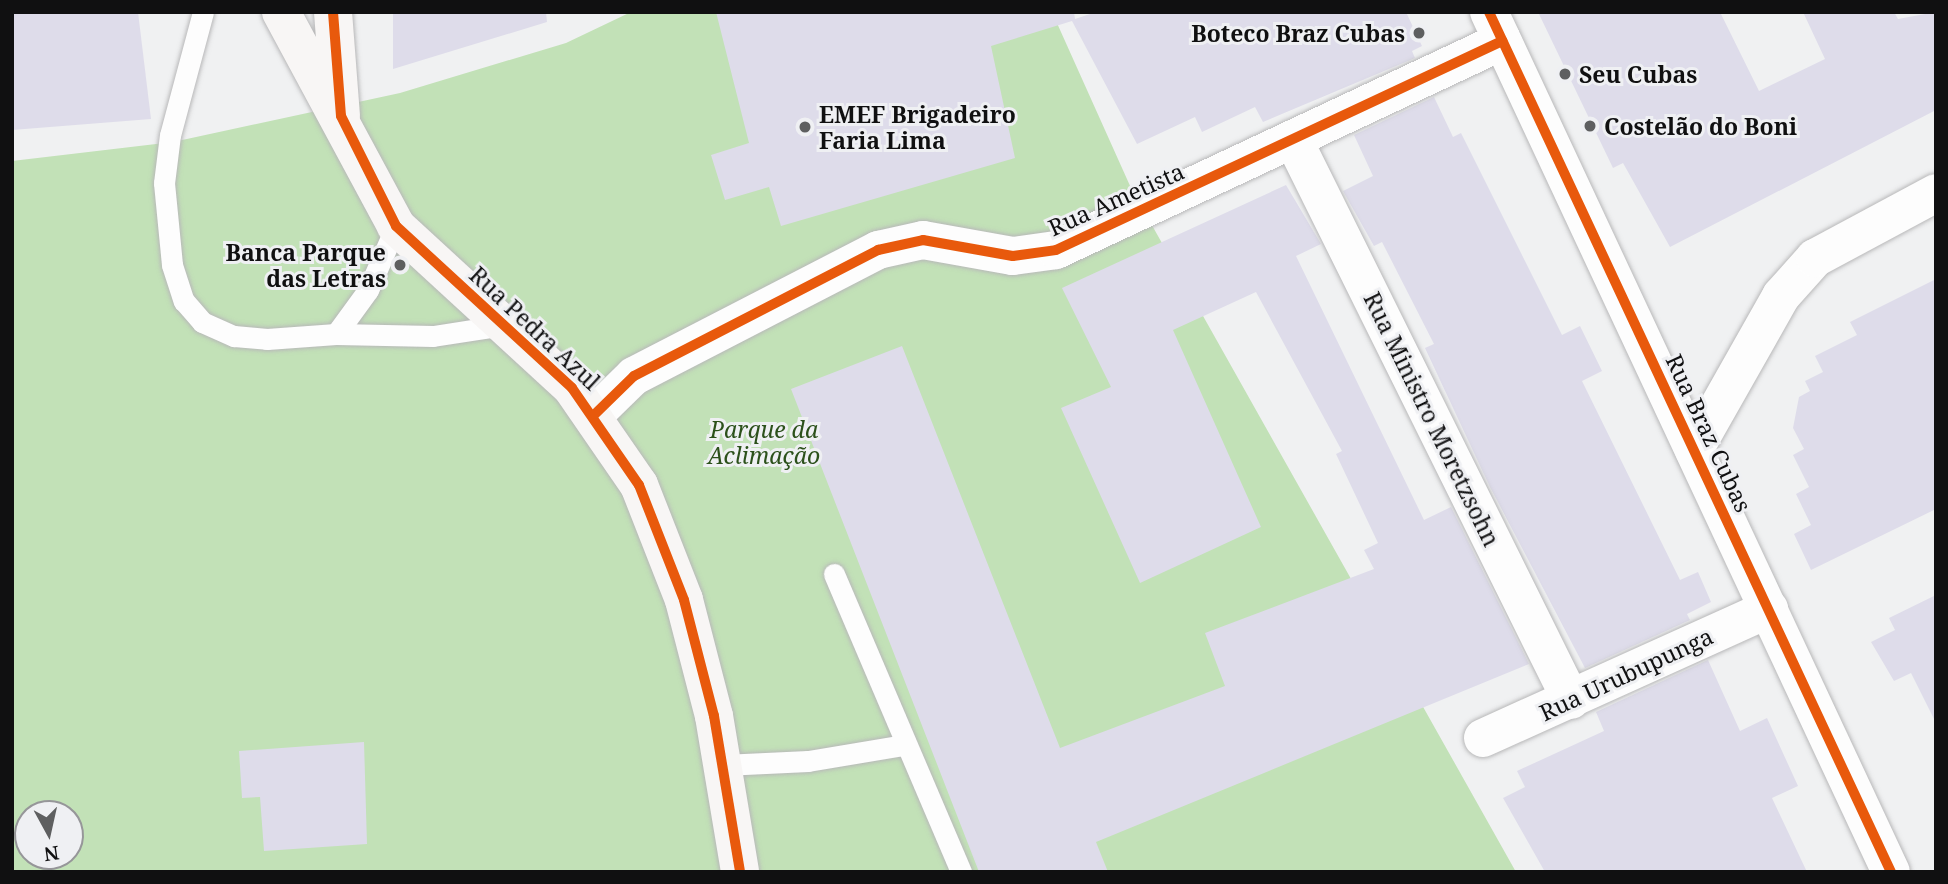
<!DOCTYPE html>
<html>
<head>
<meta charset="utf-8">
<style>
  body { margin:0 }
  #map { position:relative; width:1948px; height:884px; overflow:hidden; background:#f0f1f2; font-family:"Noto Serif",serif }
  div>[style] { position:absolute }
  .green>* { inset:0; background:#c2e1b7 }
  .building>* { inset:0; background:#dedcea }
  .roads { filter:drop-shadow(0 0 2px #b8b8b9) drop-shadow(0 0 2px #b8b8b9) }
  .lane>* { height:21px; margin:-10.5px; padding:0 10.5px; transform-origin:10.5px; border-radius:10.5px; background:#fdfdfd }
  .street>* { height:38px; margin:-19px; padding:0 19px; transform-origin:19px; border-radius:19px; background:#fdfdfd }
  .secondary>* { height:38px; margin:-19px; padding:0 19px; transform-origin:19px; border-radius:19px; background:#f8f6f5 }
  .cycleway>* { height:10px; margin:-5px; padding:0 5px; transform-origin:5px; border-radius:5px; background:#e8590c }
  .dots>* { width:19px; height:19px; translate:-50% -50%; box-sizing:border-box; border:4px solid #eff0f3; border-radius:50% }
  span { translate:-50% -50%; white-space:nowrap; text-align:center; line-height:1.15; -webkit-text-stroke:6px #eff0f3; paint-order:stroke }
  .poi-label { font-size:23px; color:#101011; font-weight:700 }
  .right { translate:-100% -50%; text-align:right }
  .left { translate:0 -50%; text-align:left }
  .street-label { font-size:23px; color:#101011 }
  .park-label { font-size:23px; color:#2c511b; font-style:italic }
  .frame { position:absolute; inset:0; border:14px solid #101011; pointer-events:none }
  .north { position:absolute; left:14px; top:800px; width:70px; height:70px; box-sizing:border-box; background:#eff0f3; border:2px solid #969699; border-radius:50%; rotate:172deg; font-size:19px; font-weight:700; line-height:28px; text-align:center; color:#101011 }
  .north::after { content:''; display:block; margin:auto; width:24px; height:32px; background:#5e5f60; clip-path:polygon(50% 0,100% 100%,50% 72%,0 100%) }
</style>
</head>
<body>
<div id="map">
  <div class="green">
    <i style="clip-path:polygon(evenodd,631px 12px,1052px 12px,1131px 188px,1516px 872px,12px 872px,12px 161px,173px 142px,400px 93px,566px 43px,631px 12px,28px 814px,70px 814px,70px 856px,28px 856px,28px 814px)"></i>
  </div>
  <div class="building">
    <i style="clip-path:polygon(12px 12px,138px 12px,151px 119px,12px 130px)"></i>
    <i style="clip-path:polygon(393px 12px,546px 12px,547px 22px,393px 69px)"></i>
    <i style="clip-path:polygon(716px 12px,1074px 12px,1075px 19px,1096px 12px,1406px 12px,1422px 46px,1412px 51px,1415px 58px,1263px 122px,1255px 107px,1202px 132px,1195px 117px,1137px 144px,1072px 21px,991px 46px,1015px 158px,781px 226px,769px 187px,725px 200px,711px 155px,749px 143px)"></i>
    <i style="clip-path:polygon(1538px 12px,1720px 12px,1759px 91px,1825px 59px,1803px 12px,1894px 12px,1898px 19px,1936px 12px,1936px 110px,1670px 247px,1623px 163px,1613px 168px)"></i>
    <i style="clip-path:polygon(1434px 97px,1453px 137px,1461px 133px,1562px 335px,1580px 326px,1602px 371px,1582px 381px,1680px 580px,1698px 572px,1711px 602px,1687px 614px,1690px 620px,1585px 668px,1490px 487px,1425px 348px,1434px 344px,1382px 242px,1374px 246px,1343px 191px,1373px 176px,1354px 135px)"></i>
    <i style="clip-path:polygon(1286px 185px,1321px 244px,1296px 256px,1424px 520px,1451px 507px,1529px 664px,1096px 842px,1108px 872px,979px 872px,791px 389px,902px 346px,1060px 748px,1225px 686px,1205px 633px,1374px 569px,1364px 550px,1378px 543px,1336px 454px,1342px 451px,1256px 292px,1173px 330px,1261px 527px,1140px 583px,1061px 408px,1111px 387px,1062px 288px)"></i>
    <i style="clip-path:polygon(1936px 279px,1936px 509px,1811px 570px,1794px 534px,1811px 525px,1796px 494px,1809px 487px,1793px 455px,1804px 449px,1793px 428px,1799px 397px,1810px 391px,1805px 381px,1823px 372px,1815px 356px,1857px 335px,1850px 322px)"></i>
    <i style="clip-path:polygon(1936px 595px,1936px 723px,1911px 673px,1894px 681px,1871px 642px,1895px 630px,1889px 618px)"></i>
    <i style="clip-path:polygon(1708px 660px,1740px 731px,1767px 718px,1798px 786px,1772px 798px,1807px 872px,1545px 872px,1503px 798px,1525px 787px,1517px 771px,1604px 731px,1596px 712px)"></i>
    <i style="clip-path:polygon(364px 742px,367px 844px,264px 851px,260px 797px,242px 798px,239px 751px)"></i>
  </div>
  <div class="roads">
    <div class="lane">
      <i style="left:203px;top:12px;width:127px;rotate:105deg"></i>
      <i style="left:170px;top:135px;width:48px;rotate:97.1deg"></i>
      <i style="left:164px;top:183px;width:82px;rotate:84.4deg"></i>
      <i style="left:172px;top:265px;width:38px;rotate:72deg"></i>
      <i style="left:184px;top:301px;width:28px;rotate:49deg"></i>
      <i style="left:202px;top:322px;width:35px;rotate:24deg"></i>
      <i style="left:234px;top:336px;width:33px;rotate:5deg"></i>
      <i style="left:267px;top:339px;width:69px;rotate:-4.1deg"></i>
      <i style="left:336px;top:334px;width:54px;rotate:-54deg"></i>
      <i style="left:368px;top:290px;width:70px;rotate:-66.4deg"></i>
      <i style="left:336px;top:334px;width:97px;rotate:1.2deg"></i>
      <i style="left:433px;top:336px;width:71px;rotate:-8.9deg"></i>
      <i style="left:834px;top:574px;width:324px;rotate:66.9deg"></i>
      <i style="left:723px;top:765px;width:85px;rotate:-2.7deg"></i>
      <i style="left:808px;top:761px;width:97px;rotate:-9.5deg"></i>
    </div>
    <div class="street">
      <i style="left:1489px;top:12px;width:949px;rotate:64.95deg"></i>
      <i style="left:1293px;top:139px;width:626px;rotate:63.64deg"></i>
      <i style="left:595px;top:414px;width:54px;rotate:-44.3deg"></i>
      <i style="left:634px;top:376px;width:275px;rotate:-27.3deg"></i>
      <i style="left:878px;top:250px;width:46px;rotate:-12.5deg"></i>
      <i style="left:923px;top:240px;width:91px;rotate:10.1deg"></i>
      <i style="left:1013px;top:256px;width:43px;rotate:-7.9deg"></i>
      <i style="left:1056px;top:250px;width:493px;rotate:-25.1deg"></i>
      <i style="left:1694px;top:450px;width:177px;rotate:-60.5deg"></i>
      <i style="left:1781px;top:296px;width:51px;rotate:-48.2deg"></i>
      <i style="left:1815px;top:258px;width:137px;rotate:-28.2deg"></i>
      <i style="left:1483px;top:738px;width:314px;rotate:-24.3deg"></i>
    </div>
    <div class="secondary">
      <i style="left:281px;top:12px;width:243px;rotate:61.7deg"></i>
      <i style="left:396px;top:226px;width:239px;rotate:42.6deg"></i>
      <i style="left:572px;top:388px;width:118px;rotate:55.4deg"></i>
      <i style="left:639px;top:485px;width:123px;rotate:68.6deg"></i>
      <i style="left:684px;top:600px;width:120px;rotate:75.5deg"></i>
      <i style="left:714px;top:716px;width:158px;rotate:80.5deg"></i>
      <i style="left:333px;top:12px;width:104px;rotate:85.6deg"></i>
    </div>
  </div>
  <div class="cycleway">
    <i style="left:333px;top:12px;width:104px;rotate:85.6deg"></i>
    <i style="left:341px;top:116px;width:123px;rotate:63.4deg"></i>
    <i style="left:396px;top:226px;width:239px;rotate:42.6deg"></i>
    <i style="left:572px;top:388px;width:118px;rotate:55.4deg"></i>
    <i style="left:639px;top:485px;width:123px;rotate:68.6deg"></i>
    <i style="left:684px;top:600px;width:120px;rotate:75.5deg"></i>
    <i style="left:714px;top:716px;width:158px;rotate:80.5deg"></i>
    <i style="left:1489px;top:12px;width:949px;rotate:64.95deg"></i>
    <i style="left:595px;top:414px;width:54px;rotate:-44.3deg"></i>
    <i style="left:634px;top:376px;width:275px;rotate:-27.3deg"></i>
    <i style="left:878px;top:250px;width:46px;rotate:-12.5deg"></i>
    <i style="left:923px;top:240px;width:91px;rotate:10.1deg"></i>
    <i style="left:1013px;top:256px;width:43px;rotate:-7.9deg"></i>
    <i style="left:1056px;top:250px;width:493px;rotate:-25.1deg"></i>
  </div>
  <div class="dots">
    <i style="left:1419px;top:33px;background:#5e5f60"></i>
    <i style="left:1565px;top:74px;background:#5e5f60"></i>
    <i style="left:1590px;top:126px;background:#5e5f60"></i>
    <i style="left:805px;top:127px;background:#5e5f60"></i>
    <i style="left:400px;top:265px;background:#5e5f60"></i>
  </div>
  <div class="poi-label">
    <span class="right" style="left:1405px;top:33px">Boteco Braz Cubas</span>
    <span class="left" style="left:1579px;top:74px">Seu Cubas</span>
    <span class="left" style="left:819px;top:127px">EMEF Brigadeiro<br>Faria Lima</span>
    <span class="left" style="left:1604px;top:126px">Costelão do Boni</span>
    <span class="right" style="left:386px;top:265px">Banca Parque<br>das Letras</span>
  </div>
  <div class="street-label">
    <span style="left:1116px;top:199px;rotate:-24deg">Rua Ametista</span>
    <span style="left:535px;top:328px;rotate:43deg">Rua Pedra Azul</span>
    <span style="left:1432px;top:419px;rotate:64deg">Rua Ministro Moretzsohn</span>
    <span style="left:1709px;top:433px;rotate:65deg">Rua Braz Cubas</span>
    <span style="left:1626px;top:674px;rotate:-25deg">Rua Urubupunga</span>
  </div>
  <div class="park-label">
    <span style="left:764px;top:442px">Parque da<br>Aclimação</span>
  </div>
  <div class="frame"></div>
  <div class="north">N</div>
</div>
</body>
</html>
